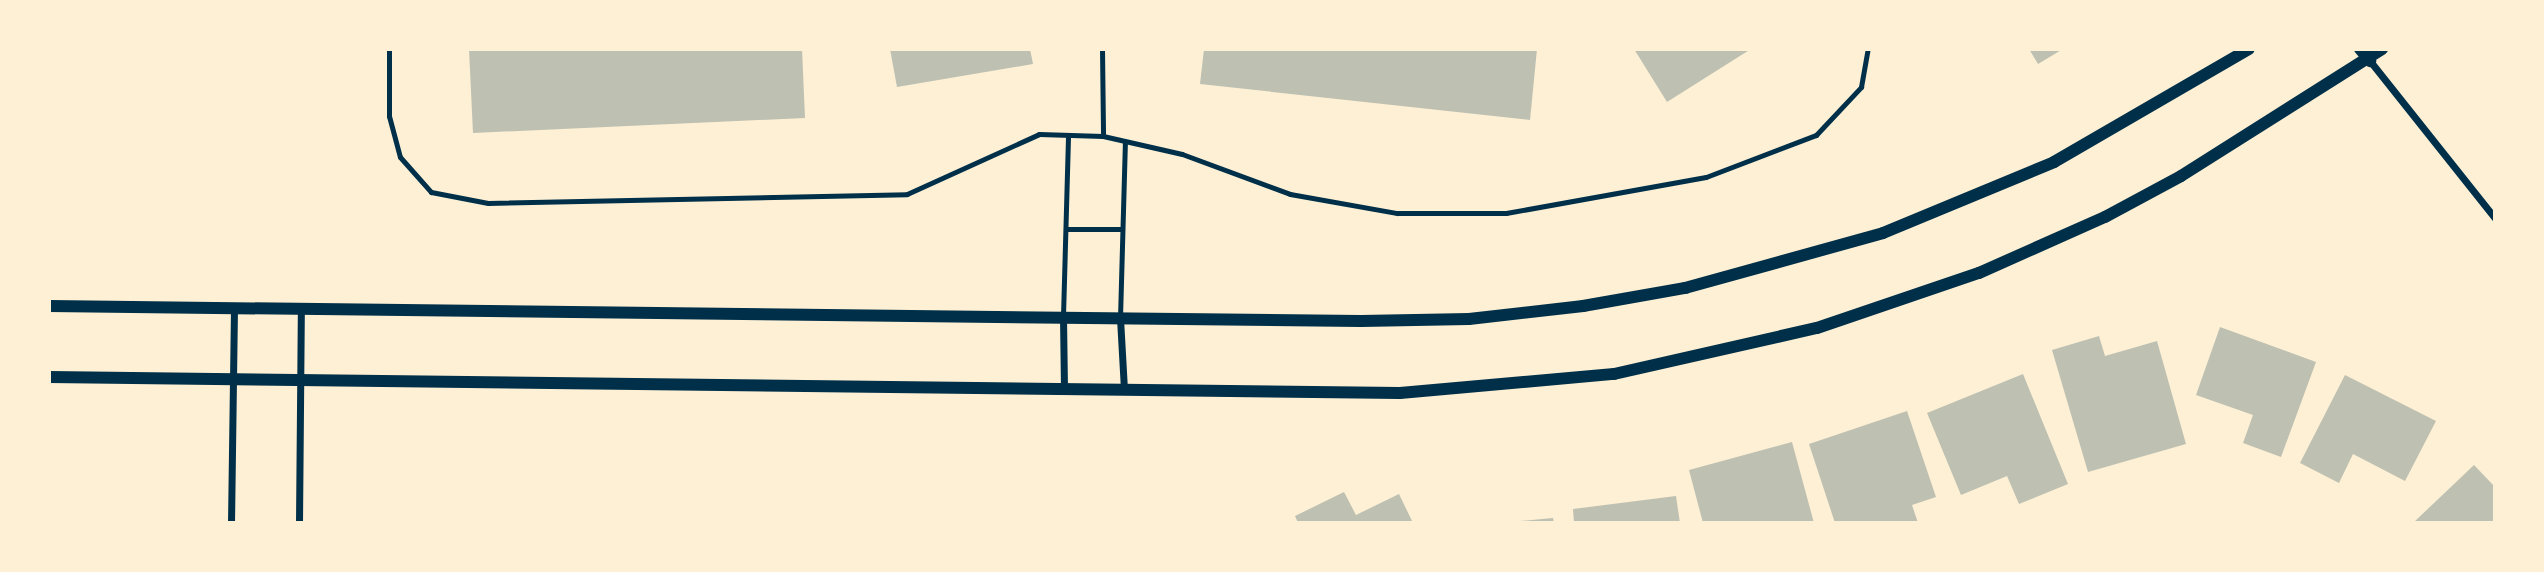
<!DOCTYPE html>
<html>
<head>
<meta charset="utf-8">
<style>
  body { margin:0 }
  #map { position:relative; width:2544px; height:572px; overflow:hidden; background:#fdf0d5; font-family:Merriweather,serif }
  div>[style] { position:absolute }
  .building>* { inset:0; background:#bec0b2 }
  .service>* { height:5px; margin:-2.5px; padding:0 2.5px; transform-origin:2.5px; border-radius:2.5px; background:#003049 }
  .minor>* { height:7px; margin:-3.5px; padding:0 3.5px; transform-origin:3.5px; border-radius:3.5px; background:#003049 }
  .tertiary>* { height:12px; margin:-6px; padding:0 6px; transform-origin:6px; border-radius:6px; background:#003049 }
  span { translate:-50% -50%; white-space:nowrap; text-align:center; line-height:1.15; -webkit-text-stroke:6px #fdf0d5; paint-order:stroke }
  .frame { position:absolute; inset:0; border:51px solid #fdf0d5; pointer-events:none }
</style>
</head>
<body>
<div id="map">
  <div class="building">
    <i style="clip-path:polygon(469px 49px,802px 49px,805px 118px,473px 133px)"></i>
    <i style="clip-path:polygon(890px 49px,1030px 49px,1033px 64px,897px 87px)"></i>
    <i style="clip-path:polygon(1204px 49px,1537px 49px,1530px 120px,1200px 84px)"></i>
    <i style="clip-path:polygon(1634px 49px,1751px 49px,1667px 102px)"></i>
    <i style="clip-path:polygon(2029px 49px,2063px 49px,2038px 64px)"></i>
    <i style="clip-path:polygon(2220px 327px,2316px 362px,2281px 457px,2243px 443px,2253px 415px,2196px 395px)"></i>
    <i style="clip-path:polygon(2099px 336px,2105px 356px,2157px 341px,2186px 444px,2088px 472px,2052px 350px)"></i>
    <i style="clip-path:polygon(2023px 374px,2068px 484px,2019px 504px,2007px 476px,1961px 495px,1927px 413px)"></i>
    <i style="clip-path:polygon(2345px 375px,2436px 421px,2405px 481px,2353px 454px,2339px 483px,2300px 463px)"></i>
    <i style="clip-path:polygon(1907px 411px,1936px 497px,1912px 505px,1918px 523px,1835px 523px,1809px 444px)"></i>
    <i style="clip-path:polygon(1792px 442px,1814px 523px,1703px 523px,1689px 470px)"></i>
    <i style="clip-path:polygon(2474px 465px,2495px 487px,2495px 523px,2413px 523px)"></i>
    <i style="clip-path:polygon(1344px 492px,1356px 515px,1399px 494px,1413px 523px,1298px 523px,1295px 516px)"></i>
    <i style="clip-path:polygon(1676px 496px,1680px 523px,1574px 523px,1573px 509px)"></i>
    <i style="clip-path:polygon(1553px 518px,1554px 523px,1520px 523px,1520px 521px)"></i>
  </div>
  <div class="service">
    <i style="left:389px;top:49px;width:67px;rotate:90deg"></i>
    <i style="left:389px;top:116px;width:42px;rotate:75deg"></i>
    <i style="left:400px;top:157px;width:47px;rotate:48.5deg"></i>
    <i style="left:431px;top:192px;width:58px;rotate:10.9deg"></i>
    <i style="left:488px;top:203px;width:419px;rotate:-1.2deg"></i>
    <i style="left:907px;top:194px;width:145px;rotate:-24.4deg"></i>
    <i style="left:1039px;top:134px;width:64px;rotate:1.8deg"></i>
    <i style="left:1103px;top:136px;width:81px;rotate:12.8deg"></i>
    <i style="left:1182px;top:154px;width:115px;rotate:20.3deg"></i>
    <i style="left:1290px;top:194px;width:109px;rotate:10.1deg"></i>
    <i style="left:1397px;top:213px;width:109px"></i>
    <i style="left:1506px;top:213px;width:203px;rotate:-10.2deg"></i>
    <i style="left:1706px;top:177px;width:118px;rotate:-20.9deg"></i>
    <i style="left:1816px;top:135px;width:66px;rotate:-46.8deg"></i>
    <i style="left:1861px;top:87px;width:39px;rotate:-80deg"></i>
    <i style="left:1102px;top:49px;width:87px;rotate:89.3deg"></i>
    <i style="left:1066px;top:229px;width:56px"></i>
    <i style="left:1063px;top:316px;width:181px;rotate:-88.4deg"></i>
    <i style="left:1120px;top:318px;width:176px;rotate:-88.4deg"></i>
  </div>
  <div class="minor">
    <i style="left:2370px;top:61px;width:201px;rotate:51.5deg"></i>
    <i style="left:1063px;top:317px;width:72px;rotate:89.2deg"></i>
    <i style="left:1120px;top:318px;width:72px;rotate:86.8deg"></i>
    <i style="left:231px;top:523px;width:216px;rotate:-89.2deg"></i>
    <i style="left:299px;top:523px;width:215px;rotate:-89.5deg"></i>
  </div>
  <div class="tertiary">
    <i style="left:2360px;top:49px;width:16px;rotate:50deg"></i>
    <i style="left:49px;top:306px;width:1312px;rotate:0.66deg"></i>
    <i style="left:1361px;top:321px;width:108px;rotate:-1.1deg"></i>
    <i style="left:1469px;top:319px;width:115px;rotate:-6.5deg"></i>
    <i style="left:1583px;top:306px;width:104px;rotate:-10deg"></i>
    <i style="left:1685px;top:288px;width:205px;rotate:-15.5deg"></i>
    <i style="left:1883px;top:233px;width:185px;rotate:-22.5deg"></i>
    <i style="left:2054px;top:162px;width:225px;rotate:-30.1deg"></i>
    <i style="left:49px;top:377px;width:1351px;rotate:0.68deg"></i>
    <i style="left:1400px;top:393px;width:215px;rotate:-5.1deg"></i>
    <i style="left:1614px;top:374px;width:208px;rotate:-12.8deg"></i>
    <i style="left:1817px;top:328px;width:171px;rotate:-18.8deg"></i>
    <i style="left:1979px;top:273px;width:138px;rotate:-24deg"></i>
    <i style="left:2105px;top:217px;width:86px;rotate:-28.3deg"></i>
    <i style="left:2181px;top:176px;width:238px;rotate:-32.3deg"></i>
  </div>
  <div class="frame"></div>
</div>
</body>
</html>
